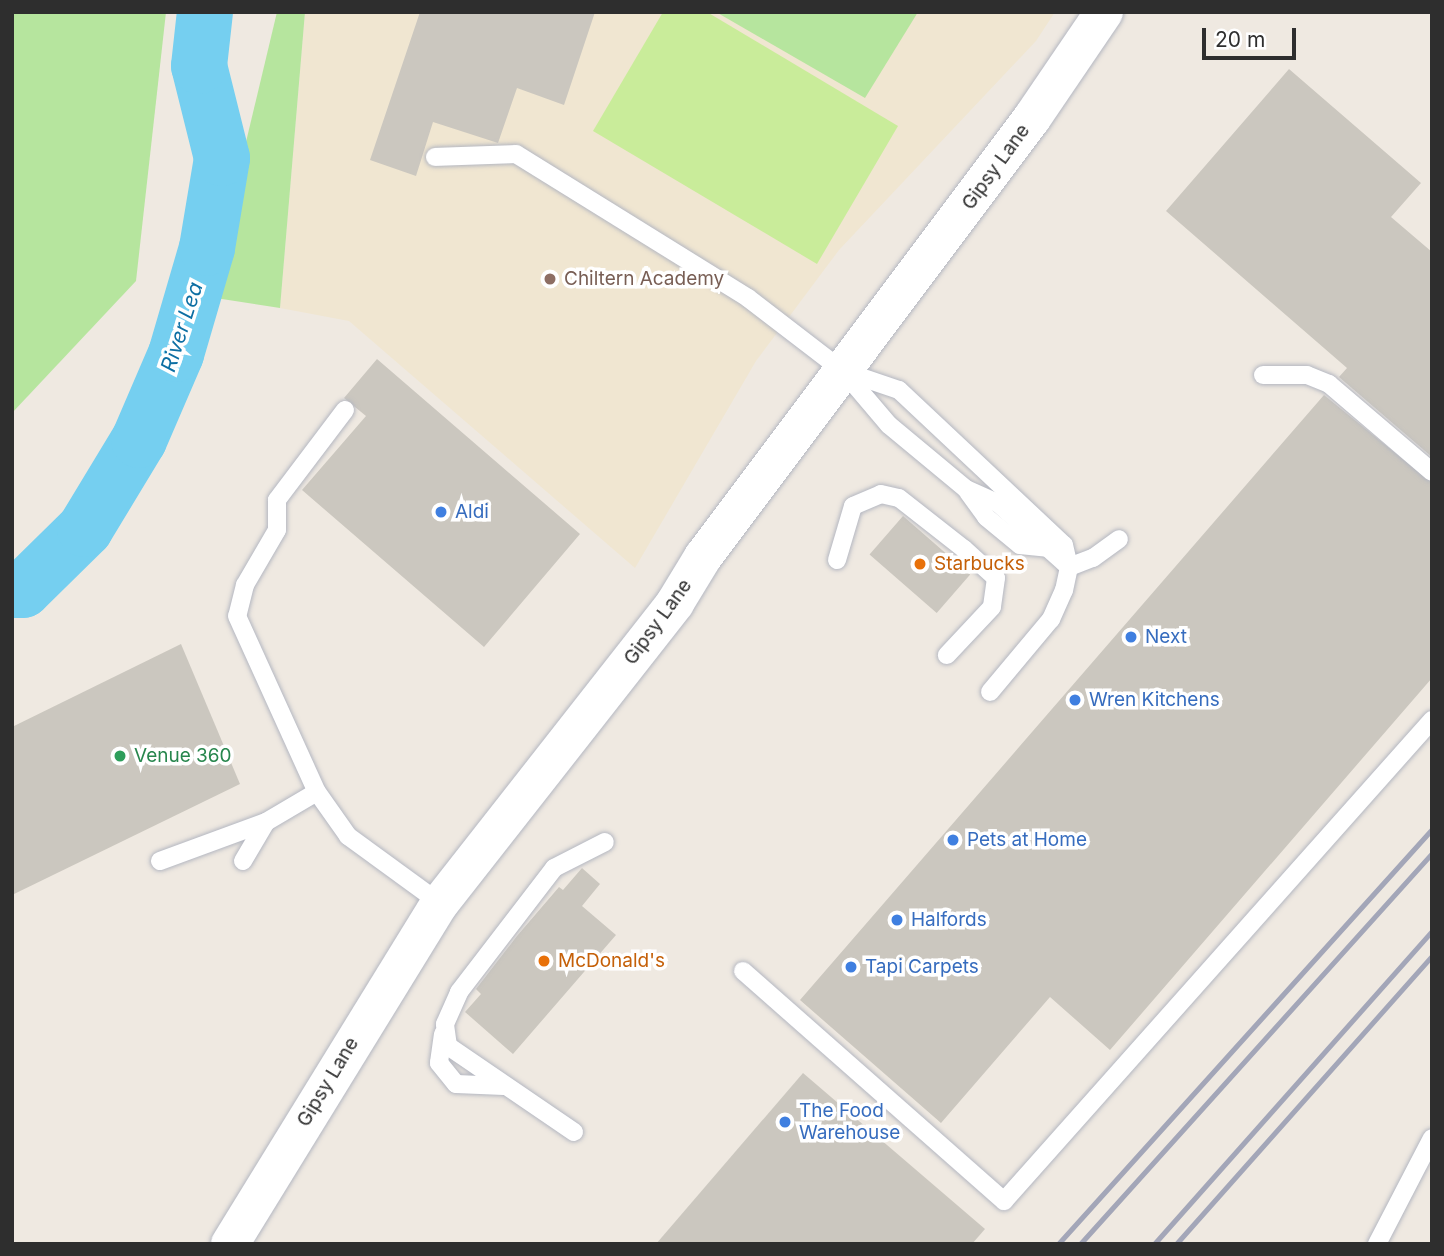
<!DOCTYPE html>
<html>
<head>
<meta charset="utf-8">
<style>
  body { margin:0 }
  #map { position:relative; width:1444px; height:1256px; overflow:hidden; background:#efe9e1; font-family:Inter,sans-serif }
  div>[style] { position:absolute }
  .education>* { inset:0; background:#f0e6d1 }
  .green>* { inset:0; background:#b6e59e }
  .pitch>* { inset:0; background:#c9ec9a }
  .river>* { height:56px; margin:-28px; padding:0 28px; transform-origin:28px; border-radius:28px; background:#75cff0 }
  .building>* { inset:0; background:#cbc7bf; transform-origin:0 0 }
  .roads { filter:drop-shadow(0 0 2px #b4b7c1) drop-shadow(0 0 2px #b4b7c1) }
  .lane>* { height:18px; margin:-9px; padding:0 9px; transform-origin:9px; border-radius:9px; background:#fff }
  .secondary>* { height:38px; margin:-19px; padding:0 19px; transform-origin:19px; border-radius:19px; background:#fff }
  .rail>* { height:5px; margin:-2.5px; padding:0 2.5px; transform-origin:2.5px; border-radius:2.5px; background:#a3a6b8 }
  .dots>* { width:19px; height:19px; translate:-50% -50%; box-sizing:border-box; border:4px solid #fff; border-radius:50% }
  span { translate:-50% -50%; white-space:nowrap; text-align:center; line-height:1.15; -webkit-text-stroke:7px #fff; paint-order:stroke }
  .street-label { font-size:19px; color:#2e2e2e }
  .education-label { font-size:19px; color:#785e54 }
  .left { translate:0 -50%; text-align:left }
  .shop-label { font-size:19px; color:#366cbe }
  .food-label { font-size:19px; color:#c56008 }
  .leisure-label { font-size:19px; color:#27864d }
  .water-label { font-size:21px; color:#0d6fa3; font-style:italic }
  .frame { position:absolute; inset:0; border:14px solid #2e2e2e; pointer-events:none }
  .scale { position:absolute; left:1202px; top:28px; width:94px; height:32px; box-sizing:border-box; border:4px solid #2e2e2e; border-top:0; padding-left:9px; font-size:21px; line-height:24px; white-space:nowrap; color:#2e2e2e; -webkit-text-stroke:5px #fff; paint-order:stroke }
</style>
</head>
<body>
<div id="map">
  <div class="education">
    <i style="clip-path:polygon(305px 12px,1055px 12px,1036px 41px,839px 250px,756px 361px,635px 568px,349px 321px,280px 308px)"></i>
  </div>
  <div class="green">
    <i style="clip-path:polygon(12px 12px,166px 12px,136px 281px,12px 413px)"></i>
    <i style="clip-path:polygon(277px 12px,305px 12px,280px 308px,209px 297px)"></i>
    <i style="clip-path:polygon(716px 12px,918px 12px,865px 98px)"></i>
  </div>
  <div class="pitch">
    <i style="clip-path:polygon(663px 12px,707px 12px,898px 126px,817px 264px,593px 131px)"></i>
  </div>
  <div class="river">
    <i style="left:12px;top:590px;width:11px"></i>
    <i style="left:23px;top:590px;width:87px;rotate:-44.5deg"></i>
    <i style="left:85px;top:529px;width:104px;rotate:-58.8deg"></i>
    <i style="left:139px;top:440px;width:94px;rotate:-66.7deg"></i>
    <i style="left:176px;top:354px;width:110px;rotate:-73.7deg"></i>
    <i style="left:207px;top:248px;width:91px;rotate:-80.5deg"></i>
    <i style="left:222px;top:158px;width:95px;rotate:-104deg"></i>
    <i style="left:199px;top:66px;width:54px;rotate:-83.7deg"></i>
  </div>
  <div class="building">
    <i style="clip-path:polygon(420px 12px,595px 12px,564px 105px,517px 88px,498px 143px,433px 122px,416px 176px,370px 160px)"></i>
    <i style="clip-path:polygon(1289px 69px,1421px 183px,1391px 217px,1432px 252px,1432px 457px,1339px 377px,1347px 368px,1166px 211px)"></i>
    <i style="clip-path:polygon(377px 359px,580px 534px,484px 647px,302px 490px,366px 416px,344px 398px)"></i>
    <i style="clip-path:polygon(1324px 395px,1432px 483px,1432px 678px,1110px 1050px,1050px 997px,941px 1123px,800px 1000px)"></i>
    <i style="left:903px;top:516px;width:89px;height:51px;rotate:41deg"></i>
    <i style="clip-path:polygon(181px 644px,240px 784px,12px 895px,12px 727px)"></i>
    <i style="clip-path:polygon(582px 868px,600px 884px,582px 906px,616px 935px,513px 1054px,465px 1012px,481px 994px,476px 989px,517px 936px,559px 887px,563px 890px)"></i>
    <i style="clip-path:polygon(803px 1073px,985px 1229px,972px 1244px,656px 1244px)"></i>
  </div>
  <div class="roads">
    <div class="lane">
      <i style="left:435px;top:157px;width:81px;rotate:-2.1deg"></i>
      <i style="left:516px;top:154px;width:273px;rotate:31.8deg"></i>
      <i style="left:748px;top:298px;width:120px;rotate:37.5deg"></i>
      <i style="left:843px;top:371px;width:71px;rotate:49.6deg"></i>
      <i style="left:889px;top:425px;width:100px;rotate:39.7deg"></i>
      <i style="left:966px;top:489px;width:36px;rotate:24deg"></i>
      <i style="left:999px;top:504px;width:94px;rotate:42deg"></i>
      <i style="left:843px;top:371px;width:59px;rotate:18.7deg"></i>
      <i style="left:899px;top:390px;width:226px;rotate:43.2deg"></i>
      <i style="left:1064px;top:545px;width:23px;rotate:77deg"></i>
      <i style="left:1069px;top:567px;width:24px;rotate:102deg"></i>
      <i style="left:1064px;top:590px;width:32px;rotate:114deg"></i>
      <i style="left:1051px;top:619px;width:95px;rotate:129.9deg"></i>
      <i style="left:1263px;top:375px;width:44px"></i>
      <i style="left:1307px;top:375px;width:24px;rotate:22deg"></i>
      <i style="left:1329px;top:384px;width:135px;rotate:40.5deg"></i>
      <i style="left:345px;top:410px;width:113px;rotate:127.1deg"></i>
      <i style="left:277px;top:500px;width:30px;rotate:90deg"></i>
      <i style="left:277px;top:530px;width:64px;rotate:120.2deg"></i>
      <i style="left:245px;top:585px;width:32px;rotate:104deg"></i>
      <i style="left:237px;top:616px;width:193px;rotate:65.6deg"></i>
      <i style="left:317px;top:792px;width:54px;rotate:54.8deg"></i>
      <i style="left:348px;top:836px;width:114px;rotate:36.1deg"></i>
      <i style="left:968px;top:492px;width:31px;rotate:54deg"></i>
      <i style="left:986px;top:517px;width:44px;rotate:39.5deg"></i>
      <i style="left:1020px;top:545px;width:30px;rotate:6deg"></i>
      <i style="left:837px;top:560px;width:56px;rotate:-73.5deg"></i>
      <i style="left:853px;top:506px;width:30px;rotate:-23deg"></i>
      <i style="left:881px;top:494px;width:18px;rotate:13deg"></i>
      <i style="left:899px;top:498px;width:83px;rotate:38.1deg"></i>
      <i style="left:964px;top:549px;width:43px;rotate:42.2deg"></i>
      <i style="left:996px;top:578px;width:29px;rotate:98deg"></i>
      <i style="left:992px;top:607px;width:66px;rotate:133.2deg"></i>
      <i style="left:1069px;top:567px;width:26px;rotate:-21deg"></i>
      <i style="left:1093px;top:558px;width:32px;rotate:-36deg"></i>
      <i style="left:160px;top:861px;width:113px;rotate:-20.2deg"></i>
      <i style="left:243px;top:861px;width:45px;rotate:-59.5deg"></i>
      <i style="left:266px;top:822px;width:59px;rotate:-30.5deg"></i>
      <i style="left:743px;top:971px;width:348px;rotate:41.4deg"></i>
      <i style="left:1004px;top:1201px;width:644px;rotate:-48.34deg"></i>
      <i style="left:443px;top:1034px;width:29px;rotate:98deg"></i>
      <i style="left:439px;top:1063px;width:27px;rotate:51deg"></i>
      <i style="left:456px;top:1084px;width:48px;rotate:2.4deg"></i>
      <i style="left:574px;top:1132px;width:153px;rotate:-145.7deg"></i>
      <i style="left:448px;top:1046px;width:22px;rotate:-98deg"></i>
      <i style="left:445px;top:1024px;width:35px;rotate:-66deg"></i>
      <i style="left:459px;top:992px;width:156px;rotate:-52.5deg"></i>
      <i style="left:554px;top:868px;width:57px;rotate:-27deg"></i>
      <i style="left:1377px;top:1244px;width:119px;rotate:-62.6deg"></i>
    </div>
    <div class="secondary">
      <i style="left:230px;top:1244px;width:400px;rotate:-58.4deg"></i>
      <i style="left:440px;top:903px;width:381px;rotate:-51.9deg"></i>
      <i style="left:675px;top:603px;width:54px;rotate:-58.7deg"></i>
      <i style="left:703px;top:557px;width:549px;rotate:-53.15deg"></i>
      <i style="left:1032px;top:118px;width:128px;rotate:-55.8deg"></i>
    </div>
  </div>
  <div class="rail">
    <i style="left:1058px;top:1244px;width:559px;rotate:-47.97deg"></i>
    <i style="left:1080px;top:1244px;width:526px;rotate:-48deg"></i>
    <i style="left:1154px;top:1244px;width:419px;rotate:-48.4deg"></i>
    <i style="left:1176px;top:1244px;width:385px;rotate:-48.4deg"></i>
  </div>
  <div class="dots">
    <i style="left:550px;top:279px;background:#8d6e63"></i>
    <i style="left:441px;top:512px;background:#3f7fe0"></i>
    <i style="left:920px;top:564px;background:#e8710a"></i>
    <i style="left:1131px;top:637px;background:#3f7fe0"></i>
    <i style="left:1075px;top:700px;background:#3f7fe0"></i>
    <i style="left:120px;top:756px;background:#2e9e5b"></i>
    <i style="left:953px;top:840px;background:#3f7fe0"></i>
    <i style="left:897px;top:920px;background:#3f7fe0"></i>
    <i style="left:544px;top:961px;background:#e8710a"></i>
    <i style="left:851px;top:967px;background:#3f7fe0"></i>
    <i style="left:785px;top:1122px;background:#3f7fe0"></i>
  </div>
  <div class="street-label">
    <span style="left:996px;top:167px;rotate:-54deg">Gipsy Lane</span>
    <span style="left:658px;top:622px;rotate:-54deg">Gipsy Lane</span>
    <span style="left:328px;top:1082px;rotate:-59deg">Gipsy Lane</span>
  </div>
  <div class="education-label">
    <span class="left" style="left:564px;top:279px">Chiltern Academy</span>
  </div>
  <div class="shop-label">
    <span class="left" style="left:455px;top:512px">Aldi</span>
    <span class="left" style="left:1145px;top:637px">Next</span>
    <span class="left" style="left:1089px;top:700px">Wren Kitchens</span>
    <span class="left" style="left:967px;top:840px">Pets at Home</span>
    <span class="left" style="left:911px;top:920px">Halfords</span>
    <span class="left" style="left:865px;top:967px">Tapi Carpets</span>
    <span class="left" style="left:799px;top:1122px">The Food<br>Warehouse</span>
  </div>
  <div class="food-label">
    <span class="left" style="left:934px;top:564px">Starbucks</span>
    <span class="left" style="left:558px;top:961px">McDonald's</span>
  </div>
  <div class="leisure-label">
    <span class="left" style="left:134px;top:756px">Venue 360</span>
  </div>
  <div class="water-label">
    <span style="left:182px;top:327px;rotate:-72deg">River Lea</span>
  </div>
  <div class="frame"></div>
  <div class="scale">20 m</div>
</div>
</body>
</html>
